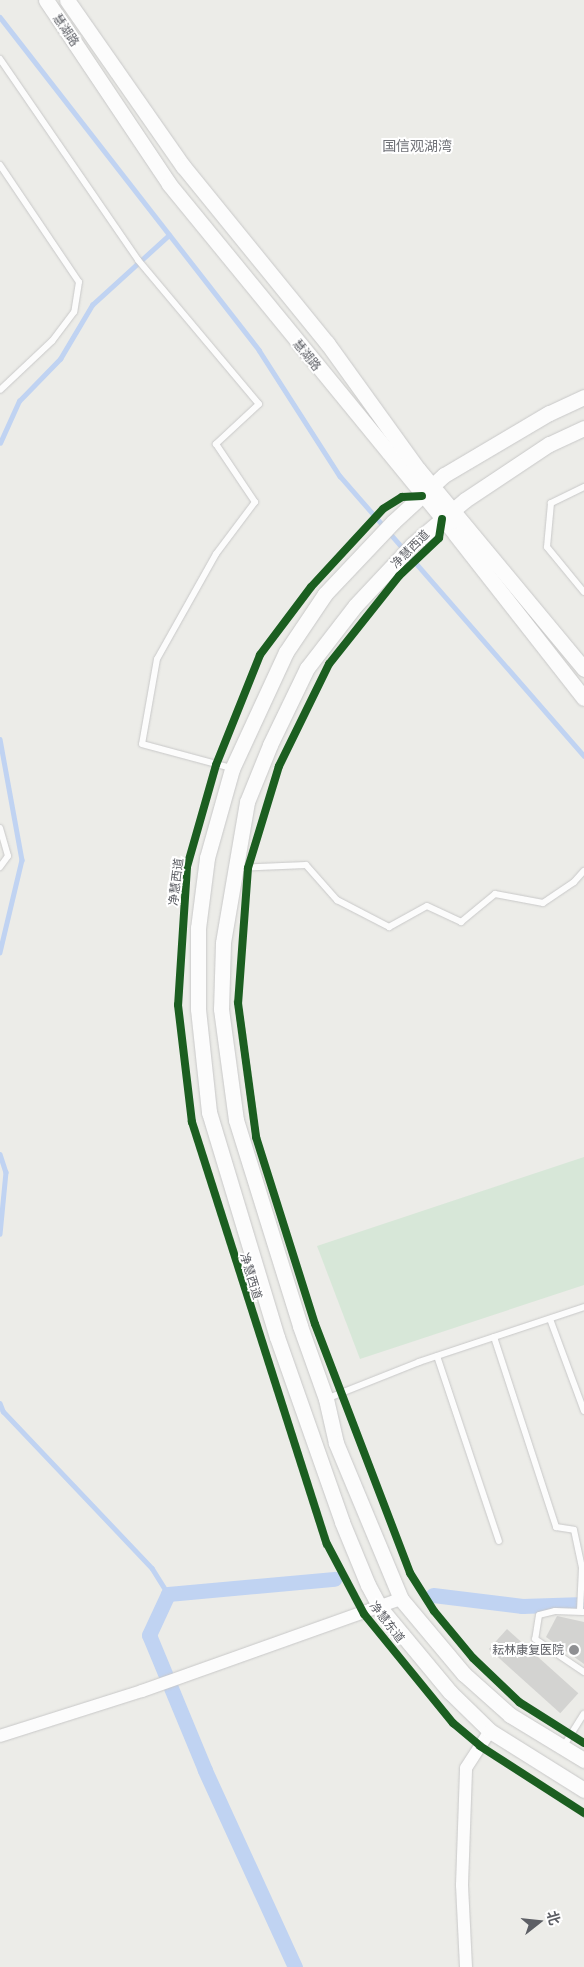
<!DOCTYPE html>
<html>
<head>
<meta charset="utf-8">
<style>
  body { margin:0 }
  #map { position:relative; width:584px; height:1967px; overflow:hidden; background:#ecece8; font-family:Lato,"Noto Sans SC",sans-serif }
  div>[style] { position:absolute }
  .green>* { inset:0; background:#d7e7d8 }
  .stream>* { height:4.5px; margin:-2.25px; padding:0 2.25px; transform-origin:2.25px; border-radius:2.25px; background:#c0d3f2 }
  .canal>* { height:15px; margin:-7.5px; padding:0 7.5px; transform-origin:7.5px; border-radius:7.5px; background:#c0d3f2 }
  .building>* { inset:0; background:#d3d3d1; transform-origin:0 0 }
  .roads { filter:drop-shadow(0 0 1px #c8c8c8) drop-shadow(0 0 1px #c8c8c8) }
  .service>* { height:6px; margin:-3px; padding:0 3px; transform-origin:3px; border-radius:3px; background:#fcfcfc }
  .minor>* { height:12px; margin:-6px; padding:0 6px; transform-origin:6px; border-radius:6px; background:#fcfcfc }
  .tertiary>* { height:15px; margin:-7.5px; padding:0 7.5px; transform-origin:7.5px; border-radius:7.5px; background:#fcfcfc }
  .cycleway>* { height:8px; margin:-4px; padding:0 4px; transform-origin:4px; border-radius:4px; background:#1b5e20 }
  .dots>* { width:14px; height:14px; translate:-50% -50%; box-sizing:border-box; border:2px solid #fff; border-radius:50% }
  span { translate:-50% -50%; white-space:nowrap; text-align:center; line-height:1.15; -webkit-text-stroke:4px #fff; paint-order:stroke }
  .street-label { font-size:12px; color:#5d5f65 }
  .poi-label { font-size:12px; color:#5d5f65 }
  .right { translate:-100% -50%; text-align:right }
  .neighbourhood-label { font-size:14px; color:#6f7177 }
  .north { position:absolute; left:514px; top:1897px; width:50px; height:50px; -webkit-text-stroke:4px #fff; paint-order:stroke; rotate:74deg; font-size:14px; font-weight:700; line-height:20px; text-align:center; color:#5d5f65 }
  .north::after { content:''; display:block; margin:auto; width:18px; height:22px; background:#5d5f65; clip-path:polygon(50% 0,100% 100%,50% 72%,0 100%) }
</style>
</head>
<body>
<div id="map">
  <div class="green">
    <i style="clip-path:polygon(584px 1157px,584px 1285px,360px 1359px,317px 1246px)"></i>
  </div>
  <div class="stream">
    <i style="left:0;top:17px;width:422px;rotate:52.1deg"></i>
    <i style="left:259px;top:350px;width:150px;rotate:57.3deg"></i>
    <i style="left:340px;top:476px;width:371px;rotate:48.9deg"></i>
    <i style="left:0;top:443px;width:46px;rotate:-65.7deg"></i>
    <i style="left:19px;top:401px;width:59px;rotate:-45.7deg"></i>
    <i style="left:60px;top:359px;width:63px;rotate:-59.3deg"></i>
    <i style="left:92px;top:305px;width:104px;rotate:-42.3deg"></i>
    <i style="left:0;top:739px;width:123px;rotate:79.7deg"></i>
    <i style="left:22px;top:860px;width:95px;rotate:103.4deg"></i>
    <i style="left:0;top:1154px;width:19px;rotate:72deg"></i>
    <i style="left:6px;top:1172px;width:62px;rotate:95.5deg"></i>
    <i style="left:0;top:1403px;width:9px;rotate:69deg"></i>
    <i style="left:3px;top:1411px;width:216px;rotate:46.5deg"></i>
    <i style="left:152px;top:1568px;width:31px;rotate:58deg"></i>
  </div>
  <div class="canal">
    <i style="left:433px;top:1595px;width:90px;rotate:7deg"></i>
    <i style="left:522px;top:1606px;width:62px;rotate:-1.8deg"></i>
    <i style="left:295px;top:1967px;width:217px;rotate:-114.6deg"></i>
    <i style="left:205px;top:1770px;width:146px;rotate:-112.5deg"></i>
    <i style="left:149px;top:1635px;width:45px;rotate:-65.1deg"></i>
    <i style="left:168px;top:1594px;width:167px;rotate:-5.2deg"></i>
  </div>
  <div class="building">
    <i style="clip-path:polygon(557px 1616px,584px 1622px,584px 1664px,546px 1637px)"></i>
    <i style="left:507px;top:1629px;width:96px;height:27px;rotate:42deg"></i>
  </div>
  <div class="roads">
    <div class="service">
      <i style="left:0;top:59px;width:244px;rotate:55.5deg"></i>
      <i style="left:138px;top:260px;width:188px;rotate:50deg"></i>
      <i style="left:259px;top:404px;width:59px;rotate:137.1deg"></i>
      <i style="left:216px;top:444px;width:70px;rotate:56.1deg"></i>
      <i style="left:255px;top:502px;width:65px;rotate:126.9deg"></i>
      <i style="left:216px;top:554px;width:120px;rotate:119.3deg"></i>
      <i style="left:157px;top:659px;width:86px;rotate:100deg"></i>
      <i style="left:142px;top:744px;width:92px;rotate:15.1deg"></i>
      <i style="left:0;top:165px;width:141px;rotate:56deg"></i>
      <i style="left:79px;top:282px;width:30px;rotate:99deg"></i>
      <i style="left:74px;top:312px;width:36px;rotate:127deg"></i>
      <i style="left:52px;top:341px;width:71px;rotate:136.7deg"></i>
      <i style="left:584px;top:487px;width:37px;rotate:154deg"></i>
      <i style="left:551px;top:503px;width:44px;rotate:95.2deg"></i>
      <i style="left:547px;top:547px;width:58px;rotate:50.6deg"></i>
      <i style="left:0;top:828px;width:29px;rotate:74deg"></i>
      <i style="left:8px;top:856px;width:14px;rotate:126deg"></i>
      <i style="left:235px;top:868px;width:71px;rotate:-2.4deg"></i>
      <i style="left:306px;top:865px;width:47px;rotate:48.5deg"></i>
      <i style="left:337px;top:900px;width:59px;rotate:27.4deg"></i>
      <i style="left:389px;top:927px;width:43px;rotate:-28.9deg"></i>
      <i style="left:427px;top:906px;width:38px;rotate:25deg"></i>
      <i style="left:461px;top:922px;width:44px;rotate:-39.5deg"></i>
      <i style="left:495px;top:894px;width:49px;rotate:10.6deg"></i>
      <i style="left:543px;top:903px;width:37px;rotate:-34deg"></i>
      <i style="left:574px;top:882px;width:15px;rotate:-48deg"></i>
      <i style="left:550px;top:1319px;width:98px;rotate:69.7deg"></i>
      <i style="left:494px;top:1337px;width:200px;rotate:71.9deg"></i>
      <i style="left:556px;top:1527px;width:18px;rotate:9deg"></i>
      <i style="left:574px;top:1530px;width:39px;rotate:78deg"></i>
      <i style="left:582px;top:1568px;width:43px;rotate:92.7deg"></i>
      <i style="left:437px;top:1356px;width:195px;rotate:71.5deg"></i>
      <i style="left:326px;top:1399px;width:100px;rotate:-21.7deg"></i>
      <i style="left:419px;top:1362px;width:174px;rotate:-18.4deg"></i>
      <i style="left:583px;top:1612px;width:28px;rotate:-178deg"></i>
      <i style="left:555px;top:1611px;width:16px;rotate:166deg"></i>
      <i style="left:539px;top:1615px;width:24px;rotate:99deg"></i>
      <i style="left:535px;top:1639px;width:59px;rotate:34deg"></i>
      <i style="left:563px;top:1747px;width:39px;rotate:-58deg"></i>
    </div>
    <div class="minor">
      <i style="left:0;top:1736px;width:149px;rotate:-17.6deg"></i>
      <i style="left:142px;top:1691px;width:275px;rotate:-19.6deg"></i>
      <i style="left:466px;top:1967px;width:82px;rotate:-92.8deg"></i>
      <i style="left:462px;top:1885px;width:117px;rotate:-88deg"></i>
      <i style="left:466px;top:1768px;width:44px;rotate:-57deg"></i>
    </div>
    <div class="tertiary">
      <i style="left:46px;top:0;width:221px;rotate:56.2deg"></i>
      <i style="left:169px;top:184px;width:453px;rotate:50.7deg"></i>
      <i style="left:456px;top:535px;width:207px;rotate:51.9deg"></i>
      <i style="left:67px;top:0;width:203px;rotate:55.1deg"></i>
      <i style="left:183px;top:166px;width:228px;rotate:50.9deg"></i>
      <i style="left:327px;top:343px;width:155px;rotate:54.2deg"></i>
      <i style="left:418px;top:469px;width:260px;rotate:50.3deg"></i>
      <i style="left:584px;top:397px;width:38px;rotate:155deg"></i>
      <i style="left:549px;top:413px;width:122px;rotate:149.4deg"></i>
      <i style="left:444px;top:475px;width:69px;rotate:137.3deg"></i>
      <i style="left:393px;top:522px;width:99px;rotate:133.4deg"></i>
      <i style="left:325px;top:594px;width:70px;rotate:123.9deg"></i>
      <i style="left:286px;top:652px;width:129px;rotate:114.8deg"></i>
      <i style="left:232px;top:769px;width:92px;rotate:105.7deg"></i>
      <i style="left:207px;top:858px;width:71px;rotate:97.3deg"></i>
      <i style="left:198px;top:928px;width:81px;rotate:90deg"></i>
      <i style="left:198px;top:1009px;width:104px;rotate:83.9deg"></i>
      <i style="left:209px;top:1112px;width:235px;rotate:73.2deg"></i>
      <i style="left:277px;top:1337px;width:196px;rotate:70.6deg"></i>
      <i style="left:342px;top:1522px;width:68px;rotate:67.6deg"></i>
      <i style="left:368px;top:1585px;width:27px;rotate:62deg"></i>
      <i style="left:381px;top:1609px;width:108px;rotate:50.3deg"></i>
      <i style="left:450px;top:1692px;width:56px;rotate:44.3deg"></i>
      <i style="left:490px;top:1731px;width:111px;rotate:32.1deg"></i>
      <i style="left:584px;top:428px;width:38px;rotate:155deg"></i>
      <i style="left:549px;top:444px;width:101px;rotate:146.3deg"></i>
      <i style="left:465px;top:500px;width:70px;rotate:139.7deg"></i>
      <i style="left:412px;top:545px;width:83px;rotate:133.1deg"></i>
      <i style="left:355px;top:606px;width:78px;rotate:127.7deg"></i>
      <i style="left:307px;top:668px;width:85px;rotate:115.7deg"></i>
      <i style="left:270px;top:745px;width:61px;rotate:112deg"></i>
      <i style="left:247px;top:802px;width:143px;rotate:99.7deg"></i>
      <i style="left:223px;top:943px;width:66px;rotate:91.7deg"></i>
      <i style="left:221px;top:1009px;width:112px;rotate:82.3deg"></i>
      <i style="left:236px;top:1120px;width:216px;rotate:72.7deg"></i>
      <i style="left:300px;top:1326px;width:77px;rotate:70.4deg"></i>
      <i style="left:326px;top:1399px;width:45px;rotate:77.2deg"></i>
      <i style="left:336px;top:1443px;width:169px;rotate:67.4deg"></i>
      <i style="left:401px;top:1599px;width:98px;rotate:50deg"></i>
      <i style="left:464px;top:1674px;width:62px;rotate:41.7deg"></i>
      <i style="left:510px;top:1715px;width:87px;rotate:31.3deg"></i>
    </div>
  </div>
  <div class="cycleway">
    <i style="left:422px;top:496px;width:20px;rotate:177deg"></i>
    <i style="left:402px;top:497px;width:22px;rotate:148deg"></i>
    <i style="left:383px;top:509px;width:106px;rotate:132.7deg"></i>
    <i style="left:311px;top:587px;width:85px;rotate:126.9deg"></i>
    <i style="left:260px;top:655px;width:118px;rotate:111.8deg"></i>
    <i style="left:216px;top:765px;width:106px;rotate:105.9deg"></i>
    <i style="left:187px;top:867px;width:138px;rotate:93.7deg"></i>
    <i style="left:178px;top:1005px;width:118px;rotate:83.2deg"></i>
    <i style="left:192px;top:1122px;width:443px;rotate:72.3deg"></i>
    <i style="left:327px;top:1544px;width:79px;rotate:62.1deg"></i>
    <i style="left:364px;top:1614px;width:141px;rotate:50.8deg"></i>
    <i style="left:453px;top:1723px;width:35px;rotate:40deg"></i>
    <i style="left:480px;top:1746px;width:124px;rotate:32.8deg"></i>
    <i style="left:442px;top:519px;width:19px;rotate:99deg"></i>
    <i style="left:439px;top:538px;width:55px;rotate:136.5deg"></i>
    <i style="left:399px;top:576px;width:112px;rotate:128.5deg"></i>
    <i style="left:329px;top:664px;width:114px;rotate:116.1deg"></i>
    <i style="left:279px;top:766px;width:107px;rotate:106.9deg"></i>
    <i style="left:248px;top:868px;width:135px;rotate:94.2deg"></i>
    <i style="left:238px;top:1003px;width:135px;rotate:82.3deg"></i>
    <i style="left:256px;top:1137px;width:196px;rotate:72.5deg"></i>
    <i style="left:315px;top:1324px;width:267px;rotate:69.1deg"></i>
    <i style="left:410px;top:1573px;width:45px;rotate:57.7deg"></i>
    <i style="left:434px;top:1611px;width:61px;rotate:50.3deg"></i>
    <i style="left:473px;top:1658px;width:64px;rotate:43.7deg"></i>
    <i style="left:519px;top:1702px;width:77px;rotate:32.2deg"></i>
  </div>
  <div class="dots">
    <i style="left:574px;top:1650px;background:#8f9093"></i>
  </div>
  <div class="street-label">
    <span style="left:66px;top:30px;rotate:56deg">慧湖路</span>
    <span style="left:307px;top:355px;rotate:51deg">慧湖路</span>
    <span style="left:410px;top:549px;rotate:-45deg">净慧西道</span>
    <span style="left:176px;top:882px;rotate:-83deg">净慧西道</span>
    <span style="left:251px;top:1276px;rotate:73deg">净慧西道</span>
    <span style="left:387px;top:1622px;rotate:52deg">净慧东道</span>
  </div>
  <div class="poi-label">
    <span class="right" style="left:564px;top:1650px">耘林康复医院</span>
  </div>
  <div class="neighbourhood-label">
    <span style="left:417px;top:146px">国信观湖湾</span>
  </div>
  <div class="north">北</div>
</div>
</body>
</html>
